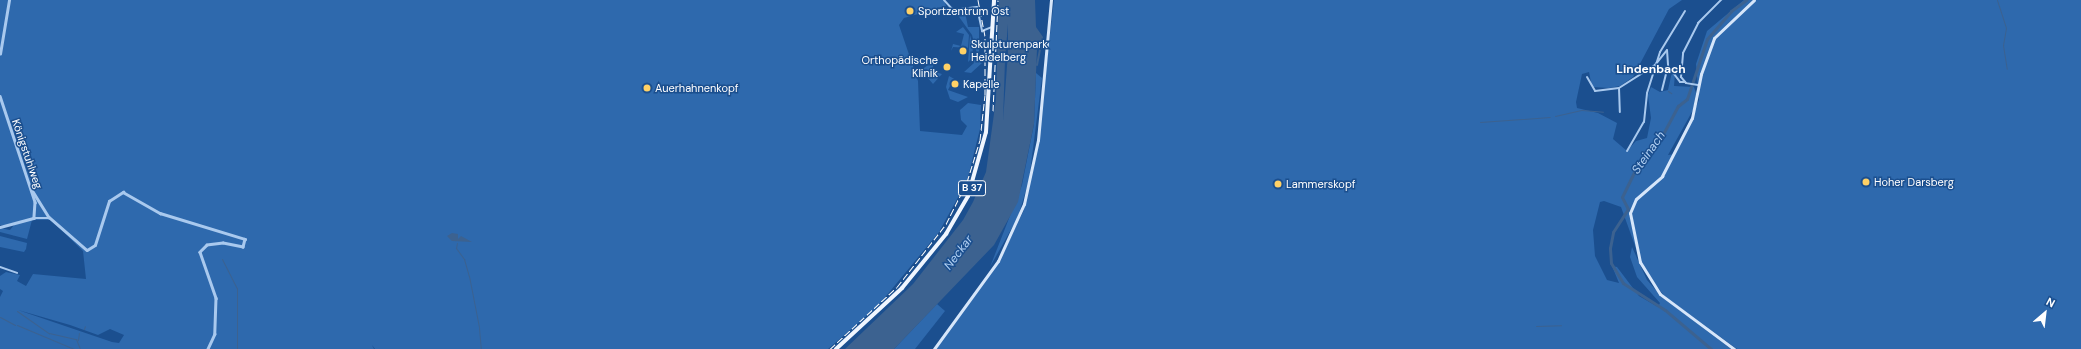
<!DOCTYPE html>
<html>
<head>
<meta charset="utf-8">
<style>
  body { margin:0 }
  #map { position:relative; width:2081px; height:349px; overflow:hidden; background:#1b4f8f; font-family:"DM Sans",sans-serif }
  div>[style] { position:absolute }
  .green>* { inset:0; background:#2e69ad }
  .water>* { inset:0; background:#3c6290 }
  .stream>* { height:1px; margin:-0.5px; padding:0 0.5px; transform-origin:0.5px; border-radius:0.5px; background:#3c6290 }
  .canal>* { height:2px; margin:-1px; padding:0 1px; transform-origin:1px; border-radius:1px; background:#3c6290 }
  .river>* { height:3px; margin:-1.5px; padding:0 1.5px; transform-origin:1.5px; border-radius:1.5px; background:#3c6290 }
  .minor>* { height:2px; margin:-1px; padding:0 1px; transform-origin:1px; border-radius:1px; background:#a9c9ee }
  .tertiary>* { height:2.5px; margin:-1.25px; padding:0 1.25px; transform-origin:1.25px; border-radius:1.25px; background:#a9c9ee }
  .secondary>* { height:3px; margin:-1.5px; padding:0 1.5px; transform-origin:1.5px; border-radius:1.5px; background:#d6e6fa }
  .primary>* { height:4px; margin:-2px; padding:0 2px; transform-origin:2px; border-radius:2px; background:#f0f6ff }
  .rail>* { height:1px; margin-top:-0.5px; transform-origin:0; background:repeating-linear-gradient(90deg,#fff 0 7px,transparent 0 10px) }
  .dots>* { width:11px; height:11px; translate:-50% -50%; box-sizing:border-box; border:2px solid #1b4f8f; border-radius:50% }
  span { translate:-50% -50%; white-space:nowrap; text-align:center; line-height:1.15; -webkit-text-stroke:3px #1b4f8f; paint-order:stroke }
  .shield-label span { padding:1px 3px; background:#1b4f8f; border:1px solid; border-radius:3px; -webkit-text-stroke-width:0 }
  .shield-label { font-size:10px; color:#fff; font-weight:700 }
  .poi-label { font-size:11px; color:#fff }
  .left { translate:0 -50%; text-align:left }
  .right { translate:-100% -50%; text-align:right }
  .street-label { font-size:11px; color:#fff }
  .neighbourhood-label { font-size:12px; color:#fff; font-weight:700 }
  .water-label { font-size:12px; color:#b5d3f5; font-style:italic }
  .north { position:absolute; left:2025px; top:293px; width:40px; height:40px; -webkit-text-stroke:3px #1b4f8f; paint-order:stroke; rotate:28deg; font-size:11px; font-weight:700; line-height:16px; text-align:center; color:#fff }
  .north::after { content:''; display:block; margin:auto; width:14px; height:18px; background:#fff; clip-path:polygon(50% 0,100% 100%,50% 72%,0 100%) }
</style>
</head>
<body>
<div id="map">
  <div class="green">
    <i style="clip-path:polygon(evenodd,0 0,944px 0,946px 6px,904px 18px,899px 25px,918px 81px,920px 131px,962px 135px,967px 126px,961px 120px,960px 110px,968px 103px,981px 105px,980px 129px,967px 181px,939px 232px,877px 307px,828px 349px,375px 349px,372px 345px,374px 349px,0 349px,0 297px,3px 291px,0 289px,0 276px,6px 272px,20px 275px,17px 281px,26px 286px,33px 274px,86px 279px,83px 251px,51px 220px,32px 220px,27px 239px,0 232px,0 228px,10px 230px,14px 225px,0 225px,0 0,18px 310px,70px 325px,98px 335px,110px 329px,124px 335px,119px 343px,112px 342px,18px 310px)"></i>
    <i style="clip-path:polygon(1054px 0,1682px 0,1669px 9px,1633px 77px,1620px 86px,1609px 88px,1592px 87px,1589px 72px,1582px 74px,1576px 102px,1577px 108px,1598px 113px,1617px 123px,1613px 139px,1627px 151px,1636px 141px,1647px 138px,1651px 118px,1648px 95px,1651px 87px,1660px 92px,1668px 90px,1672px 72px,1675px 74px,1674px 86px,1694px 87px,1696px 93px,1693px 110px,1668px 155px,1675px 154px,1699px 100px,1696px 64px,1707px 31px,1744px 0,2081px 0,2081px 349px,1737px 349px,1664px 296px,1642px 265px,1621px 207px,1604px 201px,1600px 202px,1593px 230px,1595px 256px,1607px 280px,1619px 283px,1612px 266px,1617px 267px,1639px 296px,1658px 307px,1660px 303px,1637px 277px,1630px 257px,1632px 247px,1647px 280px,1662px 297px,1731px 349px,935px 349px,999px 262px,1024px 210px,1038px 139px)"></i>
    <i style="clip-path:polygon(977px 9px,965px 12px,968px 27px,979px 27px,979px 61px,972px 35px,957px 14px,952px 13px)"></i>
    <i style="clip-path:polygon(963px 27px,969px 35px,968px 48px,953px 47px,951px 51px,953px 44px,961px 46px,964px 34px,956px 32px)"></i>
    <i style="clip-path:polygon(970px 35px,973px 46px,972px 59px,982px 63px,971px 73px,964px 72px,974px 63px,971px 59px,968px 62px)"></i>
    <i style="clip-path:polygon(934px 61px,932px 71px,942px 74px,933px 84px,921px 70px)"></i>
    <i style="clip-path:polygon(1036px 73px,1042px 78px,1029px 180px,1018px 217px,990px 267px,1022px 185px,1034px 124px)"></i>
    <i style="clip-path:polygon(949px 76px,958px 81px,954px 82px,956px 88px,950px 86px,948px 90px,968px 97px,958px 102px,950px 99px,946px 87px)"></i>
    <i style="clip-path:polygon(0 236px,27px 243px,26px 249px,24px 252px,0 247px)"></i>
    <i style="clip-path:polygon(937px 304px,945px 311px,915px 349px,894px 349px)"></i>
  </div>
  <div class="water">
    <i style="clip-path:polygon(evenodd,999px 0,1035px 0,1036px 27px,1043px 37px,1042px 49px,1037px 49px,1034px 124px,1018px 202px,994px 245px,894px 349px,845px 349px,913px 284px,963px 220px,973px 202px,986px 172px,996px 99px,999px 0,1008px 24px,1008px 52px,1003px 121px,1005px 60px,1008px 24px)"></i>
    <i style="clip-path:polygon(452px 233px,458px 234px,458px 239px,461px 236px,472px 242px,452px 241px,447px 236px)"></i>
  </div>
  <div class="stream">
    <i style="left:1997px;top:0;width:29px;rotate:72deg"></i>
    <i style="left:2006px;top:28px;width:17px;rotate:100deg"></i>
    <i style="left:2003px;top:45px;width:24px;rotate:81deg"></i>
    <i style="left:1668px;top:91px;width:4px;rotate:34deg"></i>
    <i style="left:1555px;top:116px;width:28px;rotate:-13deg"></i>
    <i style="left:1582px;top:110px;width:21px;rotate:5deg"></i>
    <i style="left:1480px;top:122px;width:70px;rotate:-4.1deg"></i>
    <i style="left:457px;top:243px;width:5px;rotate:101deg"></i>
    <i style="left:456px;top:248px;width:14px;rotate:54deg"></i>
    <i style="left:464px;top:259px;width:18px;rotate:74deg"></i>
    <i style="left:469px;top:276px;width:52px;rotate:78.9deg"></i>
    <i style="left:222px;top:259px;width:33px;rotate:63deg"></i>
    <i style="left:237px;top:288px;width:61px;rotate:90deg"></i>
    <i style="left:17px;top:311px;width:39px;rotate:35deg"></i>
    <i style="left:49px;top:333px;width:28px;rotate:13deg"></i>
    <i style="left:76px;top:339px;width:11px;rotate:68deg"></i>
    <i style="left:0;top:317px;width:17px;rotate:28deg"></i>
    <i style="left:17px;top:325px;width:62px;rotate:22.8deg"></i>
    <i style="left:1536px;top:326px;width:25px;rotate:-2deg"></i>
    <i style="left:479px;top:328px;width:21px;rotate:85deg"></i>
    <i style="left:84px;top:329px;width:3px;rotate:-72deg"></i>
    <i style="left:78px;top:340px;width:7px;rotate:-82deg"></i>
  </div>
  <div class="canal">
    <i style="left:1037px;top:65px;width:15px;rotate:-79deg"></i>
  </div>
  <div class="river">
    <i style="left:1711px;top:349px;width:60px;rotate:-139.7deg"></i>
    <i style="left:1665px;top:310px;width:50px;rotate:-147.3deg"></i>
    <i style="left:1623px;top:283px;width:23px;rotate:-121deg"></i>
    <i style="left:1611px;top:263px;width:15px;rotate:-94deg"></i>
    <i style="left:1610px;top:248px;width:16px;rotate:-79deg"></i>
    <i style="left:1613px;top:232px;width:27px;rotate:-57deg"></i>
    <i style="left:1628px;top:209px;width:13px;rotate:-117deg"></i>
    <i style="left:1622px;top:197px;width:32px;rotate:-64deg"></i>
    <i style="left:1636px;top:168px;width:43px;rotate:-51.5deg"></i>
    <i style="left:1663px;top:134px;width:32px;rotate:-62deg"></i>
    <i style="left:1678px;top:106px;width:11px;rotate:-38deg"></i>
    <i style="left:1687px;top:99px;width:63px;rotate:-71.6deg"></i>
    <i style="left:1707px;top:39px;width:37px;rotate:-49deg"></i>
    <i style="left:1731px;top:11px;width:19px;rotate:-36deg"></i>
  </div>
  <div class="minor">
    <i style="left:944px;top:0;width:13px;rotate:48deg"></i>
    <i style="left:953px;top:10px;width:24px;rotate:-7deg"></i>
    <i style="left:977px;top:7px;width:25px;rotate:78deg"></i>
    <i style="left:982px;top:31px;width:11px;rotate:-22deg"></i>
    <i style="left:1587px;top:77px;width:16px;rotate:60deg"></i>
    <i style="left:1595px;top:91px;width:24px;rotate:-7deg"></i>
    <i style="left:1619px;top:88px;width:43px;rotate:-32.6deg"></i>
    <i style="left:1655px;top:65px;width:19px;rotate:-51deg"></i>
    <i style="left:1667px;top:50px;width:16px;rotate:86deg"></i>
    <i style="left:1668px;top:66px;width:20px;rotate:53deg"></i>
    <i style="left:1680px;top:82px;width:5px"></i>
    <i style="left:1698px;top:85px;width:12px;rotate:-171deg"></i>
    <i style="left:1686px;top:83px;width:8px;rotate:-130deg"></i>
    <i style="left:1681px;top:77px;width:24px;rotate:-85deg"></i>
    <i style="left:1683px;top:53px;width:34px;rotate:-63deg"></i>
    <i style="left:1698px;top:23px;width:33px;rotate:-45deg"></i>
    <i style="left:1619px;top:88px;width:24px;rotate:88deg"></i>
    <i style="left:1662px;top:90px;width:25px;rotate:-76deg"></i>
    <i style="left:1627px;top:151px;width:34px;rotate:-60deg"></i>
    <i style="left:1644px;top:122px;width:29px;rotate:-84deg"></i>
    <i style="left:1647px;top:93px;width:43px;rotate:-72.4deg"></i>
    <i style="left:1660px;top:52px;width:48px;rotate:-58.6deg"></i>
    <i style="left:0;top:267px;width:18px;rotate:19deg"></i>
  </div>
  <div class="tertiary">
    <i style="left:0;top:54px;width:55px;rotate:-80.5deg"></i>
    <i style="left:0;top:96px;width:112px;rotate:71.7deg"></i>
    <i style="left:35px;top:202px;width:16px;rotate:94deg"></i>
    <i style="left:32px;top:190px;width:32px;rotate:58deg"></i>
    <i style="left:49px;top:217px;width:50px;rotate:41deg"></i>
    <i style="left:87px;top:250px;width:9px;rotate:-32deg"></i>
    <i style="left:95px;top:245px;width:46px;rotate:-72.3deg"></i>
    <i style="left:109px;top:201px;width:17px;rotate:-33deg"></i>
    <i style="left:123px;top:192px;width:43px;rotate:29.6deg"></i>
    <i style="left:160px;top:213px;width:89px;rotate:17deg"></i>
    <i style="left:245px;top:239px;width:8px;rotate:104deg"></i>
    <i style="left:243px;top:247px;width:20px;rotate:-169deg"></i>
    <i style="left:223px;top:243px;width:16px;rotate:173deg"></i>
    <i style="left:207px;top:245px;width:10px;rotate:135deg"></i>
    <i style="left:200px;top:252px;width:49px;rotate:70.8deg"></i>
    <i style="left:216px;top:298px;width:36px;rotate:92deg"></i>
    <i style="left:215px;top:334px;width:17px;rotate:115deg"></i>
    <i style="left:0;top:227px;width:35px;rotate:-15deg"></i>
    <i style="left:34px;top:218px;width:16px"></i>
  </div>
  <div class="secondary">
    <i style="left:934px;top:349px;width:109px;rotate:-54deg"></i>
    <i style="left:998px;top:261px;width:63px;rotate:-65.5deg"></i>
    <i style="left:1024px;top:204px;width:66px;rotate:-77.7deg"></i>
    <i style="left:1038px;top:140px;width:141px;rotate:-84.7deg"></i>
    <i style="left:1734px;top:349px;width:92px;rotate:-143.4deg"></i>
    <i style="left:1660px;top:294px;width:38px;rotate:-122deg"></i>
    <i style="left:1640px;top:262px;width:50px;rotate:-101.5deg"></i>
    <i style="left:1630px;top:213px;width:15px;rotate:-67deg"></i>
    <i style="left:1636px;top:199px;width:35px;rotate:-41deg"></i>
    <i style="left:1662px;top:176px;width:65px;rotate:-62.7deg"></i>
    <i style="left:1692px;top:118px;width:45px;rotate:-78.4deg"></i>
    <i style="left:1701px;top:74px;width:38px;rotate:-70deg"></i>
    <i style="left:1714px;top:38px;width:55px;rotate:-43.5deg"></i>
  </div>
  <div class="primary">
    <i style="left:836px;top:349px;width:90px;rotate:-42.7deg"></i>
    <i style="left:902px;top:288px;width:70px;rotate:-50.8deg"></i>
    <i style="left:946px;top:234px;width:44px;rotate:-59.9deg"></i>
    <i style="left:968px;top:196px;width:66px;rotate:-74.3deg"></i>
    <i style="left:986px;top:132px;width:132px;rotate:-86.5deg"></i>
  </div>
  <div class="rail">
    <i style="left:993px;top:111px;width:111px;rotate:-87.4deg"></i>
    <i style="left:830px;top:349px;width:91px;rotate:-42.8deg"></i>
    <i style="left:897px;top:287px;width:80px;rotate:-52.1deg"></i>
    <i style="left:946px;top:224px;width:47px;rotate:-63.4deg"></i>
    <i style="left:967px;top:182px;width:44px;rotate:-72.8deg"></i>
    <i style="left:980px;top:140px;width:45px;rotate:-83.7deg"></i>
    <i style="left:985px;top:95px;width:59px;rotate:-90deg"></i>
    <i style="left:985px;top:36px;width:37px;rotate:-101deg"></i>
  </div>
  <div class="dots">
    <i style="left:910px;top:11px;background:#ffd166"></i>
    <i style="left:963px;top:51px;background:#ffd166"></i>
    <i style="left:947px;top:67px;background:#ffd166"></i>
    <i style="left:955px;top:84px;background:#ffd166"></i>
    <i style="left:647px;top:88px;background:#ffd166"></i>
    <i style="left:1866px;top:182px;background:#ffd166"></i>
    <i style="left:1278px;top:184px;background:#ffd166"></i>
  </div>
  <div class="shield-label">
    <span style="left:972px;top:188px">B 37</span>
  </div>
  <div class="poi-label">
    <span class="left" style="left:918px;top:11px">Sportzentrum Ost</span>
    <span class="left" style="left:971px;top:51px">Skulpturenpark<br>Heidelberg</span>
    <span class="right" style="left:938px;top:67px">Orthopädische<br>Klinik</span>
    <span class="left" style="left:963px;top:84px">Kapelle</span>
    <span class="left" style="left:655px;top:88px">Auerhahnenkopf</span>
    <span class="left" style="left:1874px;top:182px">Hoher Darsberg</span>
    <span class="left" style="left:1286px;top:184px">Lammerskopf</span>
  </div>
  <div class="street-label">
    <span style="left:27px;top:154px;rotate:71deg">Königstuhlweg</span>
  </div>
  <div class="neighbourhood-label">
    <span style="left:1651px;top:70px">Lindenbach</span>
  </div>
  <div class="water-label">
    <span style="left:1649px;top:153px;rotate:-55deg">Steinach</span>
    <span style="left:959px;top:253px;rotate:-53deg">Neckar</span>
  </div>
  <div class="north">N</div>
</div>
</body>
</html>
